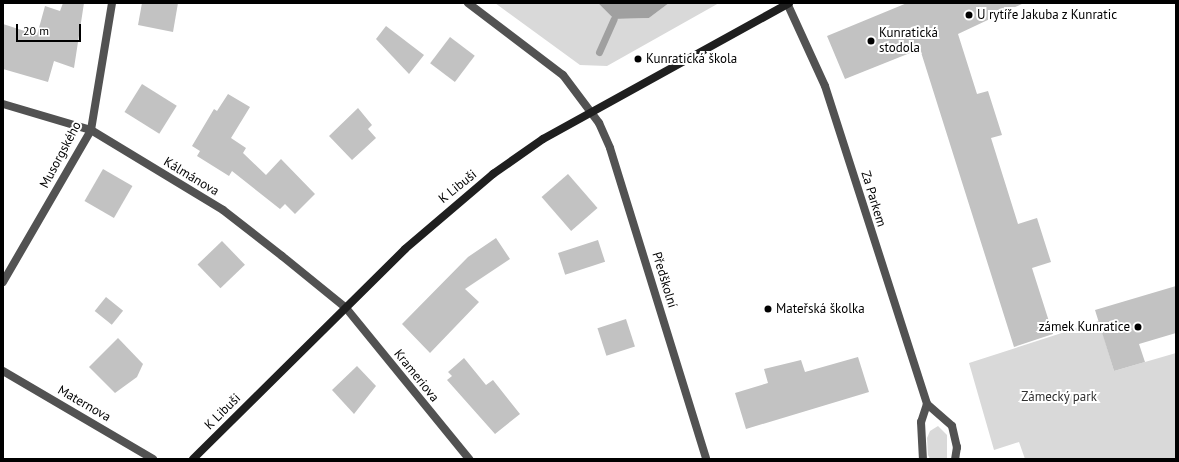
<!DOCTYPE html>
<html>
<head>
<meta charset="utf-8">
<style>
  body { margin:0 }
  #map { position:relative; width:1179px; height:462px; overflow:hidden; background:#fff; font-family:"PT Sans",sans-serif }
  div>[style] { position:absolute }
  .green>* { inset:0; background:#d9d9d9 }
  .water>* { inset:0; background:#a0a0a0 }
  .stream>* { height:7px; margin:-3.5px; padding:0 3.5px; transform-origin:3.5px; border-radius:3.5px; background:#a0a0a0 }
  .building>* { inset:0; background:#c2c2c2; transform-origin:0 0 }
  .street>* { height:8px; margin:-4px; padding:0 4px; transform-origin:4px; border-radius:4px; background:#525252 }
  .secondary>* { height:8px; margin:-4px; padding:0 4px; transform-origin:4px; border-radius:4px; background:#1f1f1f }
  .dots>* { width:11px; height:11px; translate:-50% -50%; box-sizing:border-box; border:2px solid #fff; border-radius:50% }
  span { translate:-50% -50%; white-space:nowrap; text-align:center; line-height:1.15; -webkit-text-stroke:4px #fff; paint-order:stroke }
  .poi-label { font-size:13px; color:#000 }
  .left { translate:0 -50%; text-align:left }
  .right { translate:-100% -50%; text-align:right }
  .street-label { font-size:13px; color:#000 }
  .park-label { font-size:13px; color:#303030 }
  .frame { position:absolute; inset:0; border:4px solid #000; pointer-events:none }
  .scale { position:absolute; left:16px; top:24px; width:65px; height:18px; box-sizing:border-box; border:2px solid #000; border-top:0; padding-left:5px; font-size:12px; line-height:14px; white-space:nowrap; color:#000; -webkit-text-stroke:3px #fff; paint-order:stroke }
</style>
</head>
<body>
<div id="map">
  <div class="green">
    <i style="clip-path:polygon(495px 3px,598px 3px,614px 19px,649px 18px,669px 3px,719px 3px,607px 66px,580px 65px)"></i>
    <i style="clip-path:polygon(1099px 321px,1114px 371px,1176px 353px,1176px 459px,1025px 459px,1019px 442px,994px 450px,969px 363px)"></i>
    <i style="clip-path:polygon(938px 426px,947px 435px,947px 459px,930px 459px,928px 455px,927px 438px,930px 431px)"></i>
  </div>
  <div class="water">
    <i style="clip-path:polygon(598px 3px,669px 3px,649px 18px,614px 19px)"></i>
  </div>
  <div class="stream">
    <i style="left:599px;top:52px;width:36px;rotate:-66deg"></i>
  </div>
  <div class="building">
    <i style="clip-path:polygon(63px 3px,84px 3px,74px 68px,54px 61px,48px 82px,3px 69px,3px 24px,37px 35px,45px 6px,60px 11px)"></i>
    <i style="clip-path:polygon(142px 3px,178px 3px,173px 32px,138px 25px)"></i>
    <i style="clip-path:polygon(907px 3px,1024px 3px,958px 34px,977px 94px,988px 91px,1002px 135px,991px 138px,1018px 224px,1037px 218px,1051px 262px,1032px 268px,1053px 334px,1014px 347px,920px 49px,845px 79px,827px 36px)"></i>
    <i style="clip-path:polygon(386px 26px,424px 55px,409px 74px,376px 39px)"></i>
    <i style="left:450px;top:37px;width:31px;height:33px;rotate:37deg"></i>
    <i style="left:142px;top:84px;width:41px;height:33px;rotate:32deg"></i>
    <i style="clip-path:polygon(228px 94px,250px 107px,231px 138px,246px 148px,243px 153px,266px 175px,281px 159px,315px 194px,295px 214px,285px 204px,280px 209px,232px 171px,229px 176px,197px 156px,200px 151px,192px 146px,214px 109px,217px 111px)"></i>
    <i style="clip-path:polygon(358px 108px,372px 125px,368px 129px,376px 138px,352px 160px,329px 136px)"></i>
    <i style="left:103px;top:169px;width:34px;height:37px;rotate:30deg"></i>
    <i style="left:568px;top:174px;width:45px;height:35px;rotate:49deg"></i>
    <i style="clip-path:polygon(496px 238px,510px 259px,465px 289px,479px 302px,430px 353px,402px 324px,468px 257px)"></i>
    <i style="left:598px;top:240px;width:23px;height:42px;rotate:72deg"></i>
    <i style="left:222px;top:241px;width:33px;height:34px;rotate:46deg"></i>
    <i style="clip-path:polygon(1176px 286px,1176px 333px,1139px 344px,1145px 362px,1114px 371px,1095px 310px)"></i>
    <i style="left:106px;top:297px;width:22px;height:18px;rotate:39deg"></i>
    <i style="left:626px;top:319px;width:29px;height:30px;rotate:72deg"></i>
    <i style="clip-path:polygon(118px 338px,143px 364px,137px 377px,115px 393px,89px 367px)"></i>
    <i style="clip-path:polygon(858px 357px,869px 392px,746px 429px,735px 393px,768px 383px,764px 369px,801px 360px,805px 372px)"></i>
    <i style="clip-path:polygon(464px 358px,486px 385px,493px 380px,520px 414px,495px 434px,447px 380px,452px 376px,448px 372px)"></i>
    <i style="clip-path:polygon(357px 366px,376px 386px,354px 414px,332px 390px)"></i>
  </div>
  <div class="street">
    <i style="left:468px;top:3px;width:119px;rotate:37.2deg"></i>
    <i style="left:563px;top:75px;width:60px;rotate:53.1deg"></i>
    <i style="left:599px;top:123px;width:27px;rotate:66deg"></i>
    <i style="left:610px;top:148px;width:325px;rotate:72.8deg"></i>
    <i style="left:787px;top:3px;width:91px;rotate:65.4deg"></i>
    <i style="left:825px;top:86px;width:334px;rotate:72.2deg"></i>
    <i style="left:927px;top:404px;width:19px;rotate:108deg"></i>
    <i style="left:921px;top:422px;width:37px;rotate:87deg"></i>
    <i style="left:3px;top:104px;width:92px;rotate:16.5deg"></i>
    <i style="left:91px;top:130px;width:154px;rotate:31.2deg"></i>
    <i style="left:223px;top:210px;width:75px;rotate:37.9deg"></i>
    <i style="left:282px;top:256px;width:82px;rotate:39.1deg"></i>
    <i style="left:346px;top:308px;width:195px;rotate:50.8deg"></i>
    <i style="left:3px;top:282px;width:176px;rotate:-59.9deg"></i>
    <i style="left:91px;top:130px;width:129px;rotate:-80.6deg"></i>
    <i style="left:3px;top:371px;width:174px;rotate:30.4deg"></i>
    <i style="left:927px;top:404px;width:33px;rotate:41deg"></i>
    <i style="left:952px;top:426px;width:22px;rotate:77deg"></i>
    <i style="left:957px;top:447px;width:12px;rotate:99deg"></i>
  </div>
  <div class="secondary">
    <i style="left:193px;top:459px;width:298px;rotate:-44.7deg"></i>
    <i style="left:405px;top:249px;width:116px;rotate:-40.4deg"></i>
    <i style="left:493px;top:174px;width:61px;rotate:-35deg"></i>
    <i style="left:543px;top:139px;width:281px;rotate:-28.9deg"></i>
  </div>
  <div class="dots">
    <i style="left:969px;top:15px;background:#000"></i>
    <i style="left:871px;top:41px;background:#000"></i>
    <i style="left:638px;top:59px;background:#000"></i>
    <i style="left:768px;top:309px;background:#000"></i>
    <i style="left:1138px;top:327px;background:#000"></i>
  </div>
  <div class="poi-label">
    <span class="left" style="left:977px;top:15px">U rytíře Jakuba z Kunratic</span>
    <span class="left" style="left:879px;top:41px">Kunratická<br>stodola</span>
    <span class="left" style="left:646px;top:59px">Kunratická škola</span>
    <span class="left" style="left:776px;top:309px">Mateřská školka</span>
    <span class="right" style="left:1130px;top:327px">zámek Kunratice</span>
  </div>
  <div class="street-label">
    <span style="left:61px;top:155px;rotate:-62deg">Musorgského</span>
    <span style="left:191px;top:177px;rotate:31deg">Kálmánova</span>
    <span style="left:458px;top:187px;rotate:-39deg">K Libuši</span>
    <span style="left:873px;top:199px;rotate:73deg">Za Parkem</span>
    <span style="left:664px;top:280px;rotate:73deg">Předškolní</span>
    <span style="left:416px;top:376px;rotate:51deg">Krameriova</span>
    <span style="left:84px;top:404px;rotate:30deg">Maternova</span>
    <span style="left:223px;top:412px;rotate:-45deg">K Libuši</span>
  </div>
  <div class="park-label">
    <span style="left:1059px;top:397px">Zámecký park</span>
  </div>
  <div class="frame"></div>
  <div class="scale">20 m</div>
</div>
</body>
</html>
